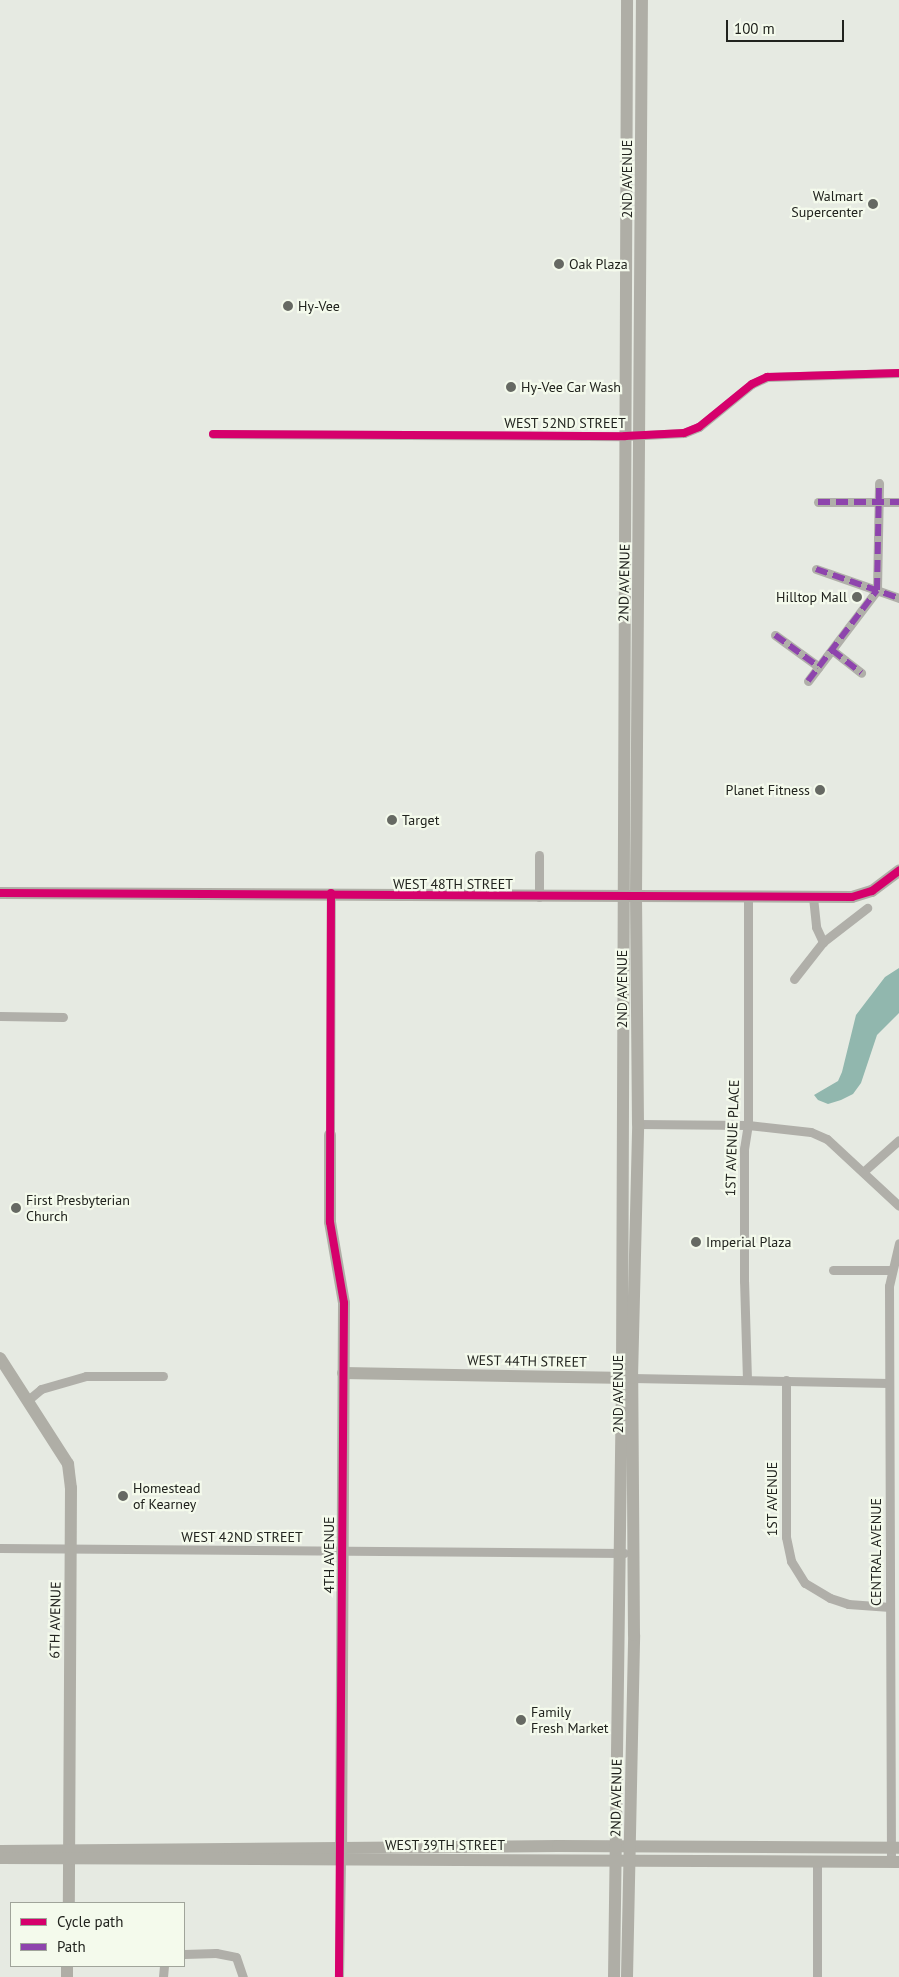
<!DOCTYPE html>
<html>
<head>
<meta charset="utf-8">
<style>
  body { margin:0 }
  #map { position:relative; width:899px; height:1977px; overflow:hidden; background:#e6eae2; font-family:"PT Sans",sans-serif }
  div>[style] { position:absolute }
  .water>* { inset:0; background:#91b7ae }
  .street>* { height:9px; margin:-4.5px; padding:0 4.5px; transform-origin:4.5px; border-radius:4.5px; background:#b0afa9 }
  .secondary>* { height:12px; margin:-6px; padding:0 6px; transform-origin:6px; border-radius:6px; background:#afaea6 }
  .quiet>* { height:6px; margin-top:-3px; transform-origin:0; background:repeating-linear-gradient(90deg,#8e44ad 0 12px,transparent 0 18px) }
  .cycleway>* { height:8px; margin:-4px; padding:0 4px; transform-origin:4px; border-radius:4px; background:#d6006c }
  .dots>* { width:14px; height:14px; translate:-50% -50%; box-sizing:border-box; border:2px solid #f4faec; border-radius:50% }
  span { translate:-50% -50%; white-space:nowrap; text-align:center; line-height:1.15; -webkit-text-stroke:4.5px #f4faec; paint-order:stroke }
  .street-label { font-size:14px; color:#21231e }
  .poi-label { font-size:14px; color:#21231e }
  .right { translate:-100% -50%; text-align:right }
  .left { translate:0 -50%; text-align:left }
  .legend { position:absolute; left:10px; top:1902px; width:175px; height:65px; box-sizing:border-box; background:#f4faec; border:1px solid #a0a49a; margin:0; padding:6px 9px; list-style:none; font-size:15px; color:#21231e }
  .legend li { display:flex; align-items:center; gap:10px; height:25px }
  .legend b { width:25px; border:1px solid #a0a49a }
  .scale { position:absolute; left:726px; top:20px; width:118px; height:22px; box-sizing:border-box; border:2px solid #21231e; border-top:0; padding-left:6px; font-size:15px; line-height:18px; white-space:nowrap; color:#21231e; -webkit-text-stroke:4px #f4faec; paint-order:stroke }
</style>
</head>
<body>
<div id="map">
  <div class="water">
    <i style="clip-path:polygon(899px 968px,899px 1013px,877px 1035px,861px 1083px,853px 1094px,841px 1100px,828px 1104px,818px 1100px,814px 1095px,838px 1081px,842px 1072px,856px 1015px,885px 977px)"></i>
  </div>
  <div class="street">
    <i style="left:213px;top:434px;width:412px;rotate:0.3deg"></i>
    <i style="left:625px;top:436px;width:59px;rotate:-2.9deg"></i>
    <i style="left:684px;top:433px;width:16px;rotate:-22deg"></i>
    <i style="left:699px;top:427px;width:68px;rotate:-39.1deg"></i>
    <i style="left:752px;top:384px;width:17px;rotate:-25deg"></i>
    <i style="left:767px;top:377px;width:132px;rotate:-1.7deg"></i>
    <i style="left:818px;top:502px;width:81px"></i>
    <i style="left:816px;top:569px;width:88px;rotate:19.3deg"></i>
    <i style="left:775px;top:635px;width:54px;rotate:36deg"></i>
    <i style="left:832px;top:650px;width:37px;rotate:38deg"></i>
    <i style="left:808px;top:681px;width:114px;rotate:-52.8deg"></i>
    <i style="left:877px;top:590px;width:107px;rotate:-88.9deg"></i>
    <i style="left:539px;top:897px;width:42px;rotate:-90deg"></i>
    <i style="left:813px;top:897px;width:30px;rotate:84deg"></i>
    <i style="left:816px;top:927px;width:17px;rotate:65deg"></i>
    <i style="left:794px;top:979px;width:47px;rotate:-51.9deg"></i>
    <i style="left:823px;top:942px;width:56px;rotate:-37.7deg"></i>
    <i style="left:0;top:1016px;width:63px;rotate:0.9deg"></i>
    <i style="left:638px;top:1124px;width:110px;rotate:0.5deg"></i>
    <i style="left:748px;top:1125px;width:63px;rotate:6.3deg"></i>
    <i style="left:811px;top:1132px;width:17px;rotate:24deg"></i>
    <i style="left:827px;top:1139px;width:98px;rotate:42.9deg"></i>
    <i style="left:330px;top:1135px;width:242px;rotate:-89.8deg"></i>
    <i style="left:863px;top:1172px;width:48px;rotate:-41.6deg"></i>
    <i style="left:833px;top:1270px;width:59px"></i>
    <i style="left:632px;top:1378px;width:257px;rotate:1.1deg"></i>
    <i style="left:747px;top:1380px;width:99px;rotate:-91.7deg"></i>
    <i style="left:744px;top:1281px;width:132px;rotate:-90deg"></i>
    <i style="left:744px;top:1149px;width:24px;rotate:-81deg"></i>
    <i style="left:748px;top:1125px;width:227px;rotate:-90deg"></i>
    <i style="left:786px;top:1380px;width:157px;rotate:90deg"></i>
    <i style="left:786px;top:1537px;width:25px;rotate:78deg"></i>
    <i style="left:791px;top:1561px;width:26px;rotate:58deg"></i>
    <i style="left:805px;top:1583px;width:29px;rotate:31deg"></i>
    <i style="left:830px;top:1598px;width:19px;rotate:18deg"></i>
    <i style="left:848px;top:1604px;width:42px;rotate:4.1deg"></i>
    <i style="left:28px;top:1400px;width:17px;rotate:-40deg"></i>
    <i style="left:41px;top:1389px;width:47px;rotate:-16.1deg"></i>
    <i style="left:86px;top:1376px;width:77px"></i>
    <i style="left:0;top:1548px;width:624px;rotate:0.46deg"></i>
    <i style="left:891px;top:1862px;width:576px;rotate:-90.2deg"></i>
    <i style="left:889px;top:1286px;width:44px;rotate:-76.9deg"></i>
    <i style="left:184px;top:1954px;width:32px;rotate:-2deg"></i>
    <i style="left:216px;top:1953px;width:20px;rotate:11deg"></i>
    <i style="left:236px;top:1957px;width:21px;rotate:71deg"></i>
    <i style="left:163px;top:1977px;width:11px;rotate:-85deg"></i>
    <i style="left:339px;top:1977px;width:117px;rotate:-89deg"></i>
    <i style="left:817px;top:1977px;width:116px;rotate:-90deg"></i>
  </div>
  <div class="secondary">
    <i style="left:0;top:893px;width:852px;rotate:0.27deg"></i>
    <i style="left:852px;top:897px;width:21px;rotate:-17deg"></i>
    <i style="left:872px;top:891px;width:34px;rotate:-37deg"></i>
    <i style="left:330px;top:1135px;width:87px;rotate:90deg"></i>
    <i style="left:330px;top:1222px;width:82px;rotate:80.2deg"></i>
    <i style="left:344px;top:1303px;width:552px;rotate:90.31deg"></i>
    <i style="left:0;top:1358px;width:126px;rotate:57.3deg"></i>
    <i style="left:68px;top:1464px;width:24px;rotate:83deg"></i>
    <i style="left:71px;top:1488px;width:415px;rotate:90.3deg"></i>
    <i style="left:343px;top:1373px;width:286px;rotate:1deg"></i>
    <i style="left:0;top:1851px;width:558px;rotate:-0.51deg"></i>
    <i style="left:558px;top:1846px;width:341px;rotate:0.3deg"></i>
    <i style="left:0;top:1858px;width:899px;rotate:0.25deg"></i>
    <i style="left:67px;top:1977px;width:11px;rotate:-90deg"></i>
    <i style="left:614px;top:1977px;width:599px;rotate:-89.23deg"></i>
    <i style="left:622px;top:1378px;width:1378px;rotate:-89.79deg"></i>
    <i style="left:627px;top:1977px;width:342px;rotate:-88.8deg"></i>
    <i style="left:634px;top:1635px;width:257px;rotate:-90.4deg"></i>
    <i style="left:632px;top:1378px;width:254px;rotate:-88.6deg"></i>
    <i style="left:638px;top:1124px;width:227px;rotate:-90.5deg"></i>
    <i style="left:636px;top:897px;width:897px;rotate:-89.62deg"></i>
  </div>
  <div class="quiet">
    <i style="left:818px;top:502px;width:81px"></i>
    <i style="left:816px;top:569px;width:88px;rotate:19.3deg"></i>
    <i style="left:775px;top:635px;width:54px;rotate:36deg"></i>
    <i style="left:832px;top:650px;width:37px;rotate:38deg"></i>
    <i style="left:808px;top:681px;width:114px;rotate:-52.8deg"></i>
    <i style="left:877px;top:590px;width:107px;rotate:-88.9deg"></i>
  </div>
  <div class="cycleway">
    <i style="left:213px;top:434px;width:412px;rotate:0.3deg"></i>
    <i style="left:625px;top:436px;width:59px;rotate:-2.9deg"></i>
    <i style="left:684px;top:433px;width:16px;rotate:-22deg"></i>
    <i style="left:699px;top:427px;width:68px;rotate:-39.1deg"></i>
    <i style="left:752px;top:384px;width:17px;rotate:-25deg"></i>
    <i style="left:767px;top:377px;width:132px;rotate:-1.7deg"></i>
    <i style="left:0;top:893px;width:852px;rotate:0.27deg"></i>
    <i style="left:852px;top:897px;width:21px;rotate:-17deg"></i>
    <i style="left:872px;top:891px;width:34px;rotate:-37deg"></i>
    <i style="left:331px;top:893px;width:329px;rotate:90.2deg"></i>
    <i style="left:330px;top:1222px;width:82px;rotate:80.2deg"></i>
    <i style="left:344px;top:1303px;width:674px;rotate:90.43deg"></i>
  </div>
  <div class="dots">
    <i style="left:873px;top:204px;background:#666963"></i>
    <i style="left:559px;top:264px;background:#666963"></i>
    <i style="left:288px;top:306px;background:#666963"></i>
    <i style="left:511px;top:387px;background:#666963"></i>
    <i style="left:857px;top:597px;background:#666963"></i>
    <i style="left:820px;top:790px;background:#666963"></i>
    <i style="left:392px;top:820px;background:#666963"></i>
    <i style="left:16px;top:1208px;background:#666963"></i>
    <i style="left:696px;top:1242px;background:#666963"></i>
    <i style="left:123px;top:1496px;background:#666963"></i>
    <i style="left:521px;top:1720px;background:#666963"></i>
  </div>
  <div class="street-label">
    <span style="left:627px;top:179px;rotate:-90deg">2ND AVENUE</span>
    <span style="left:565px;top:423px">WEST 52ND STREET</span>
    <span style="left:624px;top:583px;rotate:-89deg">2ND AVENUE</span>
    <span style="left:453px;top:884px">WEST 48TH STREET</span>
    <span style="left:622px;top:989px;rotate:-90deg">2ND AVENUE</span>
    <span style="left:732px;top:1138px;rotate:-88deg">1ST AVENUE PLACE</span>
    <span style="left:527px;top:1361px;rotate:1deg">WEST 44TH STREET</span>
    <span style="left:618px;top:1394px;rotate:-90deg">2ND AVENUE</span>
    <span style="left:772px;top:1499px;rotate:-90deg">1ST AVENUE</span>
    <span style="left:242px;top:1537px">WEST 42ND STREET</span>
    <span style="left:876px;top:1552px;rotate:-90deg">CENTRAL AVENUE</span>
    <span style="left:329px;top:1555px;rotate:-90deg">4TH AVENUE</span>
    <span style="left:55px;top:1620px;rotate:-89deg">6TH AVENUE</span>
    <span style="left:616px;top:1798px;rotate:-89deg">2ND AVENUE</span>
    <span style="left:445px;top:1845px">WEST 39TH STREET</span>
  </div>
  <div class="poi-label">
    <span class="right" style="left:863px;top:204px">Walmart<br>Supercenter</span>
    <span class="left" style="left:569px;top:264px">Oak Plaza</span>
    <span class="left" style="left:298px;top:306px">Hy-Vee</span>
    <span class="left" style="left:521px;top:387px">Hy-Vee Car Wash</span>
    <span class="right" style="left:847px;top:597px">Hilltop Mall</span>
    <span class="right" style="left:810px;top:790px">Planet Fitness</span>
    <span class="left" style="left:402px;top:820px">Target</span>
    <span class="left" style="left:26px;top:1208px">First Presbyterian<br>Church</span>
    <span class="left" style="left:706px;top:1242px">Imperial Plaza</span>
    <span class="left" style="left:133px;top:1496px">Homestead<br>of Kearney</span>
    <span class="left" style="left:531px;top:1720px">Family<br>Fresh Market</span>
  </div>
  <ul class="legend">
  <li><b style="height:6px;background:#d6006c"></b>Cycle path</li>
  <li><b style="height:6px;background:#8e44ad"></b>Path</li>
  </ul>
  <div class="scale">100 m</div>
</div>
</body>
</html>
